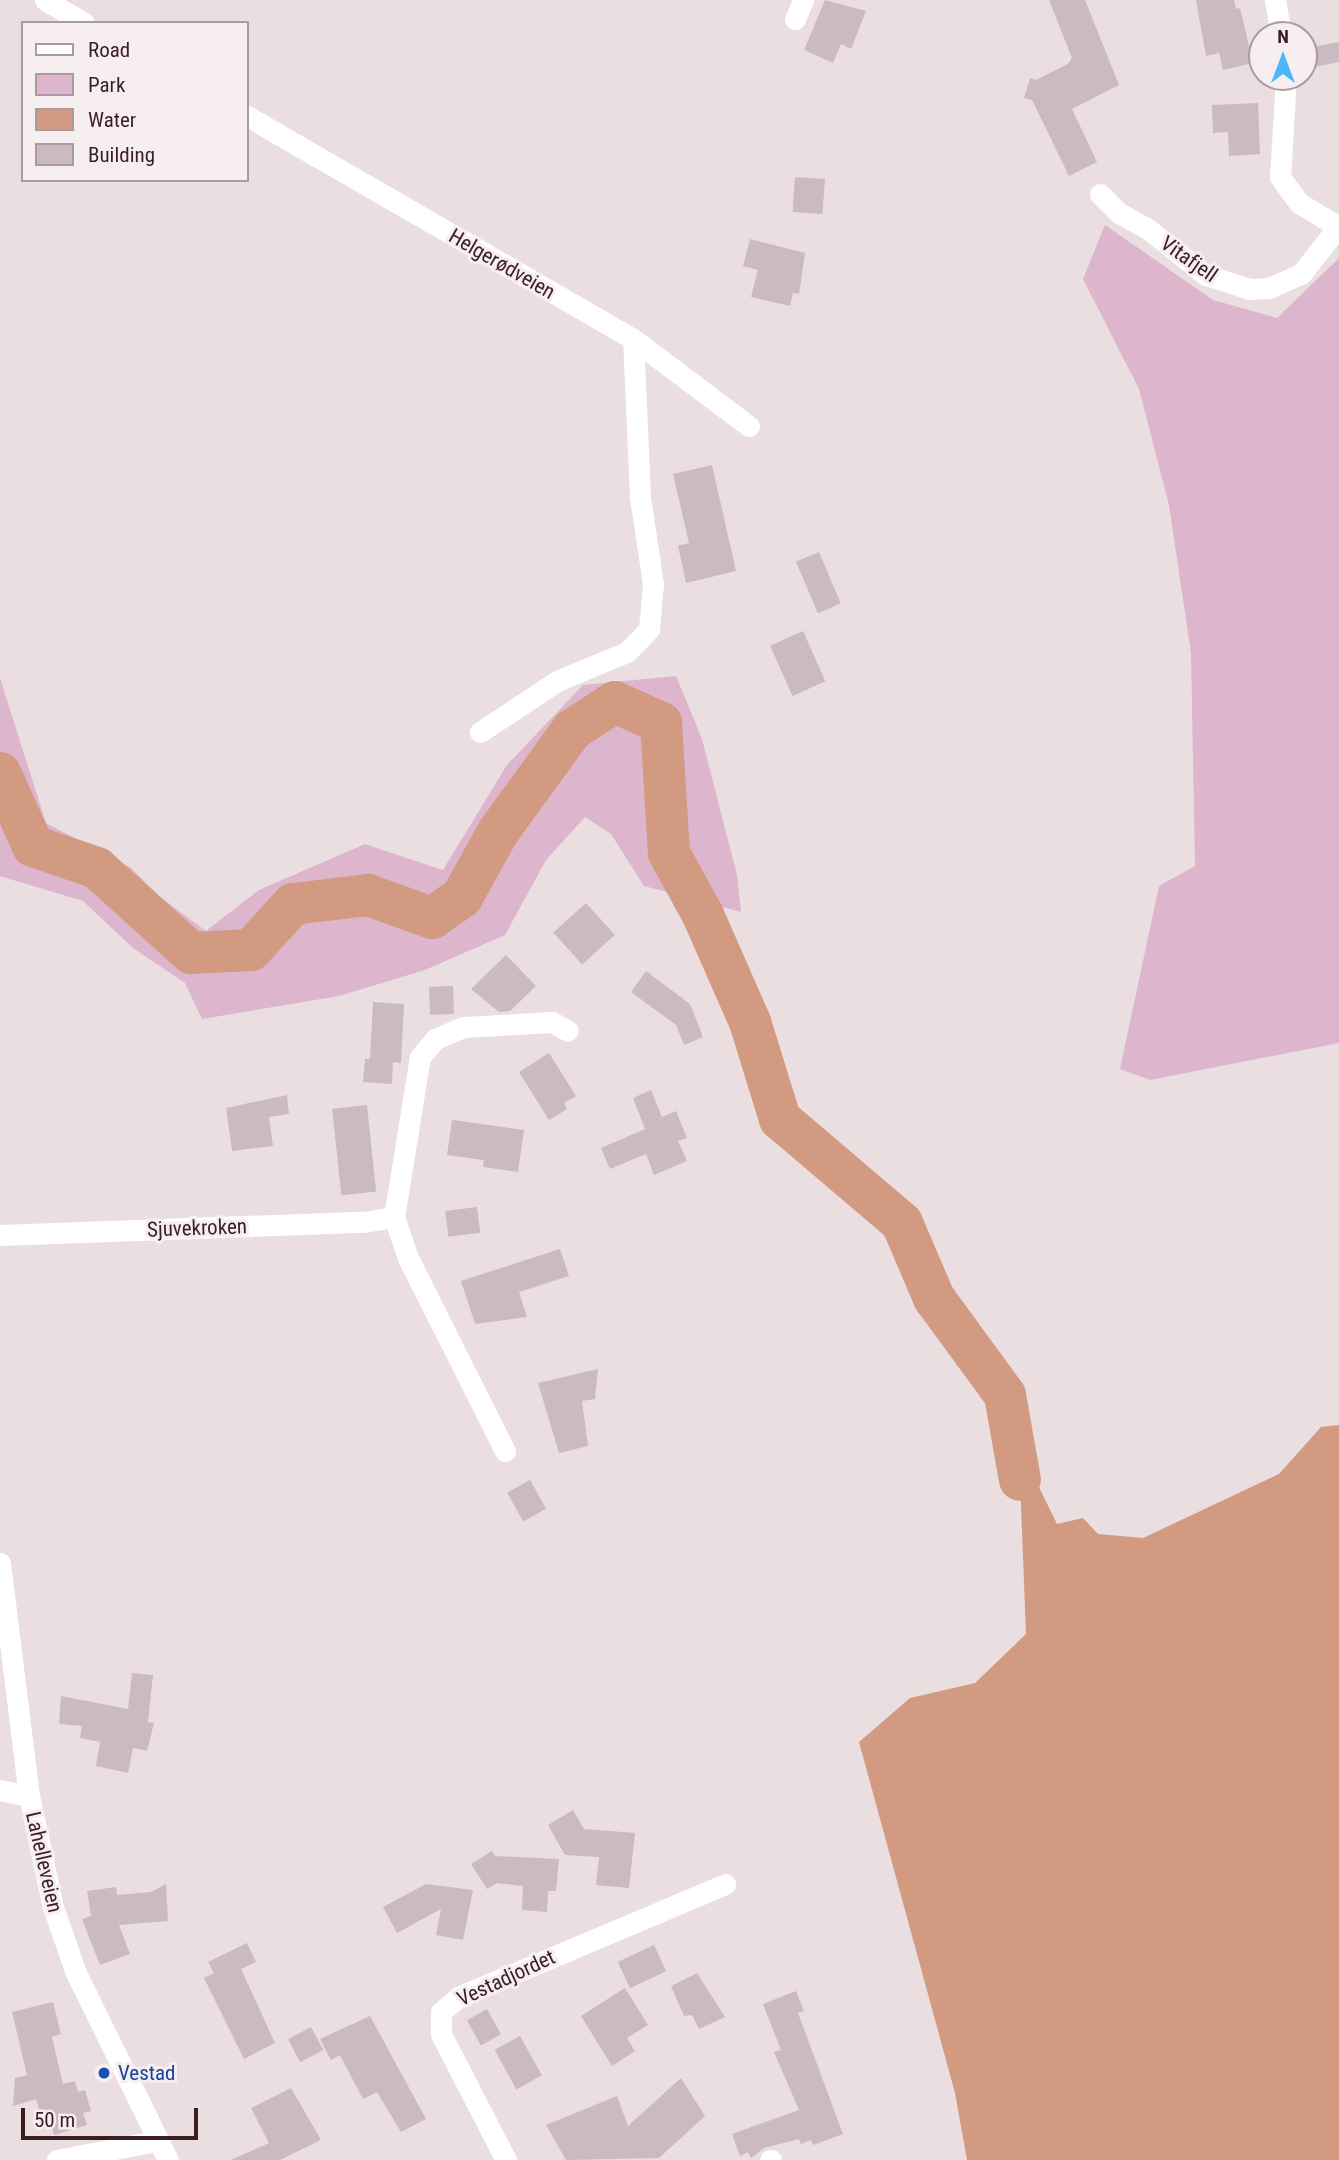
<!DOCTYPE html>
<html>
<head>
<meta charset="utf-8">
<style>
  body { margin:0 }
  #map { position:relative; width:1339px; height:2160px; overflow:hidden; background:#eadee1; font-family:"Roboto Condensed",sans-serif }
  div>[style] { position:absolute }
  .green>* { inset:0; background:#ddb5cc }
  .water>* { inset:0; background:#d39a82 }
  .river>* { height:42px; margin:-21px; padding:0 21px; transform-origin:21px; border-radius:21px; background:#d39a82 }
  .building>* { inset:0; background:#cbbabf; transform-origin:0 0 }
  .minor>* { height:21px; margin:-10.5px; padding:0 10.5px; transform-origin:10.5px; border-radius:10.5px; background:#fff }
  .dots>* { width:19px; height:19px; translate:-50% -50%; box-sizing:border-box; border:4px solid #f7eef1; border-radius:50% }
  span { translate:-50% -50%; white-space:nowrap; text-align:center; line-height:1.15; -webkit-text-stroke:6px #f7eef1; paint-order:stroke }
  .street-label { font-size:21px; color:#3b1e22 }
  .transit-label { font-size:21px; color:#164399 }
  .left { translate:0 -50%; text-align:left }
  .legend { position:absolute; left:21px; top:21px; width:228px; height:161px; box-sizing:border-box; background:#f7eef1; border:2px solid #ac9b9e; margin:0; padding:9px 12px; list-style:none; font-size:21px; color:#3b1e22 }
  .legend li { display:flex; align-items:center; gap:14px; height:35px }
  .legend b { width:35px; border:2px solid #ac9b9e }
  .north { position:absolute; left:1248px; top:21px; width:70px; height:70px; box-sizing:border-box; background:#f7eef1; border:2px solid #ac9b9e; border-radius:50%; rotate:0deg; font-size:19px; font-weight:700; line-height:28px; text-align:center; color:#3b1e22 }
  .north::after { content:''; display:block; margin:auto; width:24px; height:32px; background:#4db6f9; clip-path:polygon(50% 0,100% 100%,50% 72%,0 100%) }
  .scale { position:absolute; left:21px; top:2108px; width:177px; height:32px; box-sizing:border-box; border:4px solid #3b1e22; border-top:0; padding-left:9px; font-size:21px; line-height:24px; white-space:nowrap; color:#3b1e22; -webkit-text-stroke:5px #f7eef1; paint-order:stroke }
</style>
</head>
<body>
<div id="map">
  <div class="green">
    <i style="clip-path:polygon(1105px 225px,1213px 300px,1277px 318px,1339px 258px,1339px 1043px,1150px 1080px,1120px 1069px,1159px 886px,1195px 866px,1191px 653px,1169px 505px,1139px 389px,1083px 279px)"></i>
    <i style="clip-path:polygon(676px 676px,702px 739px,737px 875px,741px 912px,644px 886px,611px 834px,585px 817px,546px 860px,505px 935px,425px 970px,339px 996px,202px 1019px,185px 983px,133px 948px,83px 901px,0 876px,0 678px,46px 823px,131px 868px,159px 896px,206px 931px,259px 890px,365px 844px,443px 870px,507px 765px,583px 685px)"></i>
  </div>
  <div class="water">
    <i style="clip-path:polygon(1339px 1425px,1339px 2160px,967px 2160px,955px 2093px,859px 1742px,910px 1698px,975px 1683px,1026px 1634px,1020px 1480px,1033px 1475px,1057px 1524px,1083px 1518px,1098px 1534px,1143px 1538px,1279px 1474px,1321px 1427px)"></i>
  </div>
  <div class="river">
    <i style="left:0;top:773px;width:80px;rotate:65.7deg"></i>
    <i style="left:33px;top:846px;width:68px;rotate:19deg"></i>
    <i style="left:97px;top:868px;width:127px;rotate:42.1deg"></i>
    <i style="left:191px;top:953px;width:60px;rotate:-2.9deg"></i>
    <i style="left:251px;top:950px;width:62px;rotate:-47.6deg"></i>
    <i style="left:293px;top:904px;width:76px;rotate:-6.8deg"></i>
    <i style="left:368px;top:895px;width:68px;rotate:19.8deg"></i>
    <i style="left:432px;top:918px;width:37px;rotate:-35deg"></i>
    <i style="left:462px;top:897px;width:74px;rotate:-61deg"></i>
    <i style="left:498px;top:832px;width:126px;rotate:-54deg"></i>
    <i style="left:572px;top:730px;width:51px;rotate:-33.1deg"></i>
    <i style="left:615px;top:702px;width:51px;rotate:24.5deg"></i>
    <i style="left:661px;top:723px;width:130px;rotate:86.5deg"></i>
    <i style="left:669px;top:853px;width:71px;rotate:61.3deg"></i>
    <i style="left:703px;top:915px;width:117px;rotate:66.3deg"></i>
    <i style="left:750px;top:1022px;width:102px;rotate:72.8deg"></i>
    <i style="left:780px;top:1119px;width:160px;rotate:40.4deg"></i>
    <i style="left:902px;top:1223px;width:82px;rotate:66.9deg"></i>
    <i style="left:934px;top:1298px;width:120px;rotate:53.8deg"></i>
    <i style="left:1005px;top:1395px;width:86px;rotate:80deg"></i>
  </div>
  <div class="building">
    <i style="clip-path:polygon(825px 0,866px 11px,851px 49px,841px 44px,833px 63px,804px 50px)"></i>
    <i style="clip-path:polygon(1049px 0,1085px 0,1119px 85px,1072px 109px,1097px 162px,1069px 176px,1032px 100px,1024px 98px,1030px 78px,1036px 80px,1068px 64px,1072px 58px)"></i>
    <i style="clip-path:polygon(1196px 0,1234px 0,1236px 9px,1240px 8px,1253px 63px,1223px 70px,1219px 53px,1206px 56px)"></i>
    <i style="clip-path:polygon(1339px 42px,1339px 62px,1315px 67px,1311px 47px)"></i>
    <i style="clip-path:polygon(1258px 103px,1260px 154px,1229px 156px,1228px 132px,1213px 133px,1212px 105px)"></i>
    <i style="left:795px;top:177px;width:30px;height:35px;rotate:4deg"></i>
    <i style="clip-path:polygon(750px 239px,805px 253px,799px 294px,793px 293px,790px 306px,751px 297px,758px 270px,743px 266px)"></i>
    <i style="clip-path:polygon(712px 465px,736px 571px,686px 583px,678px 546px,689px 543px,673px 474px)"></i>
    <i style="left:819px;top:552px;width:56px;height:25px;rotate:67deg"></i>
    <i style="left:803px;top:631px;width:55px;height:36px;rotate:66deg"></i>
    <i style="left:586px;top:903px;width:43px;height:44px;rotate:48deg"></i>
    <i style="clip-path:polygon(506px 955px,536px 986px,510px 1011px,499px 1012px,471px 989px)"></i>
    <i style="clip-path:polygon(646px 971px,690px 1004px,703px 1037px,684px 1045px,676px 1025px,631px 992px)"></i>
    <i style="left:453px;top:986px;width:28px;height:24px;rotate:88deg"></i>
    <i style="clip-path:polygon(373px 1002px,404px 1004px,401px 1063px,393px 1062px,392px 1084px,363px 1082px,365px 1059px,370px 1059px)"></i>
    <i style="clip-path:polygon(549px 1053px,576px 1096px,564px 1103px,567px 1109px,549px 1120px,519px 1072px)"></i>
    <i style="clip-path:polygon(651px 1090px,662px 1117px,676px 1111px,687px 1138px,678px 1141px,687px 1161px,654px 1175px,646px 1154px,610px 1169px,601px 1148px,645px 1129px,633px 1098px)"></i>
    <i style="clip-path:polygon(287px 1095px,289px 1114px,269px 1117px,273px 1146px,232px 1151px,226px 1108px)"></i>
    <i style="left:367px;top:1105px;width:87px;height:35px;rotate:84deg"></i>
    <i style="clip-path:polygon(452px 1120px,524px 1130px,518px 1172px,483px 1167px,484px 1160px,447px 1155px)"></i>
    <i style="left:477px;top:1207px;width:26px;height:32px;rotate:83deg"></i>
    <i style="clip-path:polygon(560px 1249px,569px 1276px,519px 1292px,527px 1317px,475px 1324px,461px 1281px)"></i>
    <i style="clip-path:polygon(598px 1369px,595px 1399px,582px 1401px,588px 1446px,559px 1453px,538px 1383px)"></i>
    <i style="left:530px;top:1480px;width:33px;height:26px;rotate:61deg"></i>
    <i style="clip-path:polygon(132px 1673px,153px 1675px,148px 1722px,154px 1723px,147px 1751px,133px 1748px,128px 1773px,96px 1766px,100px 1742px,80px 1738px,82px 1726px,59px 1724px,61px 1696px,128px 1709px)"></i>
    <i style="clip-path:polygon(573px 1810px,584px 1829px,635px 1833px,629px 1888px,596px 1885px,599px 1857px,565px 1855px,548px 1825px)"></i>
    <i style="clip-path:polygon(492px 1851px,495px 1856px,559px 1859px,556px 1891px,548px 1891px,547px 1912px,522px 1910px,523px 1886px,497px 1883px,487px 1889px,471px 1864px)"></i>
    <i style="clip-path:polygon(166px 1884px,168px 1921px,119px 1925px,130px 1954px,100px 1965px,82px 1919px,91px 1916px,87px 1891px,116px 1887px,117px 1895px,151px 1892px)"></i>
    <i style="clip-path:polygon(426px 1884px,473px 1890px,463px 1940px,436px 1935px,441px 1909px,397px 1933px,383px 1907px)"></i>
    <i style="clip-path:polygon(247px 1943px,256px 1962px,241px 1969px,275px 2043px,244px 2059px,204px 1978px,214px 1973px,208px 1962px)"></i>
    <i style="left:654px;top:1945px;width:29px;height:40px;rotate:65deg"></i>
    <i style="clip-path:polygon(697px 1973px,725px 2017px,699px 2029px,692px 2015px,684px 2016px,671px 1986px)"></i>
    <i style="clip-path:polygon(625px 1988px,648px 2025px,627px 2038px,635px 2051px,612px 2066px,581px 2016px)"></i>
    <i style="clip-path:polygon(796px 1991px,804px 2011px,798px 2013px,843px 2134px,813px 2145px,811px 2140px,801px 2144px,799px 2139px,764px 2148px,751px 2158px,748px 2152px,740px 2156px,732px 2134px,799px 2110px,774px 2052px,781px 2050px,763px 2004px)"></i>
    <i style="clip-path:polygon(53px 2002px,61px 2034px,52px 2037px,63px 2084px,75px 2081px,78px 2092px,85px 2090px,91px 2111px,83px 2113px,87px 2125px,54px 2135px,51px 2123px,44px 2125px,36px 2099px,13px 2106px,15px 2078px,27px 2075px,12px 2012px)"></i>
    <i style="left:487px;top:2009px;width:29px;height:23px;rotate:61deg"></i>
    <i style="clip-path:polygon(370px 2016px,426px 2119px,401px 2132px,377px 2092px,363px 2099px,340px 2055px,331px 2060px,320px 2039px)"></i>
    <i style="left:311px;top:2027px;width:26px;height:26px;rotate:62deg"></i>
    <i style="left:520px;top:2036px;width:45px;height:29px;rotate:61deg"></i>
    <i style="clip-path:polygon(681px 2078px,705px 2116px,659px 2158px,566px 2160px,546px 2125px,617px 2096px,628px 2126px)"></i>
    <i style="clip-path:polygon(291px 2088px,321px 2140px,280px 2160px,231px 2160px,269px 2143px,251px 2108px)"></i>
  </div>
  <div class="minor">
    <i style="left:45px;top:0;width:45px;rotate:30.5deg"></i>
    <i style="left:1275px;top:0;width:36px;rotate:80deg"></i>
    <i style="left:795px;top:19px;width:21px;rotate:-67deg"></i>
    <i style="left:1286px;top:77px;width:100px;rotate:93.4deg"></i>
    <i style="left:1280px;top:177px;width:32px;rotate:54deg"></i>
    <i style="left:1299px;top:203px;width:47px;rotate:31deg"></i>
    <i style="left:247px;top:116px;width:446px;rotate:30deg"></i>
    <i style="left:633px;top:339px;width:145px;rotate:36.9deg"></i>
    <i style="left:1100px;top:194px;width:27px;rotate:45deg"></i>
    <i style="left:1119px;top:213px;width:33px;rotate:29deg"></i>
    <i style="left:1148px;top:229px;width:74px;rotate:38.4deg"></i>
    <i style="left:1206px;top:275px;width:46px;rotate:17.7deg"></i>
    <i style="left:1250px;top:289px;width:19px;rotate:-3deg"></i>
    <i style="left:1269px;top:288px;width:35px;rotate:-24deg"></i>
    <i style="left:1301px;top:274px;width:60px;rotate:-51.8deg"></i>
    <i style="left:480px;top:732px;width:92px;rotate:-33.5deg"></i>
    <i style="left:557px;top:681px;width:76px;rotate:-22.5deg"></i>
    <i style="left:627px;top:652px;width:32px;rotate:-46deg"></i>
    <i style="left:649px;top:629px;width:45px;rotate:-84.9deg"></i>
    <i style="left:653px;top:584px;width:88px;rotate:-98.5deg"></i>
    <i style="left:640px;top:497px;width:158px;rotate:-92.5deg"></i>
    <i style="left:394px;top:1217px;width:43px;rotate:71.1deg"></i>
    <i style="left:408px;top:1258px;width:216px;rotate:63.3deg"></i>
    <i style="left:0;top:1235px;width:363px;rotate:-2.1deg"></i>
    <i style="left:363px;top:1222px;width:31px;rotate:-9deg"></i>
    <i style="left:394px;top:1217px;width:162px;rotate:-80.8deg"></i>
    <i style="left:420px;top:1057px;width:23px;rotate:-50deg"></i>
    <i style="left:435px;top:1039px;width:30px;rotate:-23deg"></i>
    <i style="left:463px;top:1027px;width:89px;rotate:-3.2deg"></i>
    <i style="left:552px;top:1022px;width:18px;rotate:29deg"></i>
    <i style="left:0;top:1563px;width:235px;rotate:82.9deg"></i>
    <i style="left:29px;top:1796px;width:114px;rotate:77.8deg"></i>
    <i style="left:53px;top:1907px;width:70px;rotate:70.8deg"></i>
    <i style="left:76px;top:1973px;width:208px;rotate:63.8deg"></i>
    <i style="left:0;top:1790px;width:30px;rotate:12deg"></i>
    <i style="left:57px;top:2160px;width:101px;rotate:-10.9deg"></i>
    <i style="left:506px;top:2160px;width:142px;rotate:-117.3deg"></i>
    <i style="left:441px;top:2034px;width:22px;rotate:-90deg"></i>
    <i style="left:441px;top:2012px;width:23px;rotate:-41deg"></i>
    <i style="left:458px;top:1997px;width:290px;rotate:-22.9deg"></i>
    <i style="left:770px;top:2160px;width:1px"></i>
  </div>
  <div class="dots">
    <i style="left:104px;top:2073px;background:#1a4fb4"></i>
  </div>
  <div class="street-label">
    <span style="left:1189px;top:259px;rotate:35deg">Vitafjell</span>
    <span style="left:502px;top:264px;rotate:30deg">Helgerødveien</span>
    <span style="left:197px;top:1228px;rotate:-2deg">Sjuvekroken</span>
    <span style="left:44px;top:1862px;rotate:77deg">Lahelleveien</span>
    <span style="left:506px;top:1978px;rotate:-25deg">Vestadjordet</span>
  </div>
  <div class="transit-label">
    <span class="left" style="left:118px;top:2073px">Vestad</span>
  </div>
  <ul class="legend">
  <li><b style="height:9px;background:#fff"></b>Road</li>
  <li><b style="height:19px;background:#ddb5cc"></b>Park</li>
  <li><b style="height:19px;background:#d39a82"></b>Water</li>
  <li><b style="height:19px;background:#cbbabf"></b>Building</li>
  </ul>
  <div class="north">N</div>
  <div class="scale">50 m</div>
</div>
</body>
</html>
